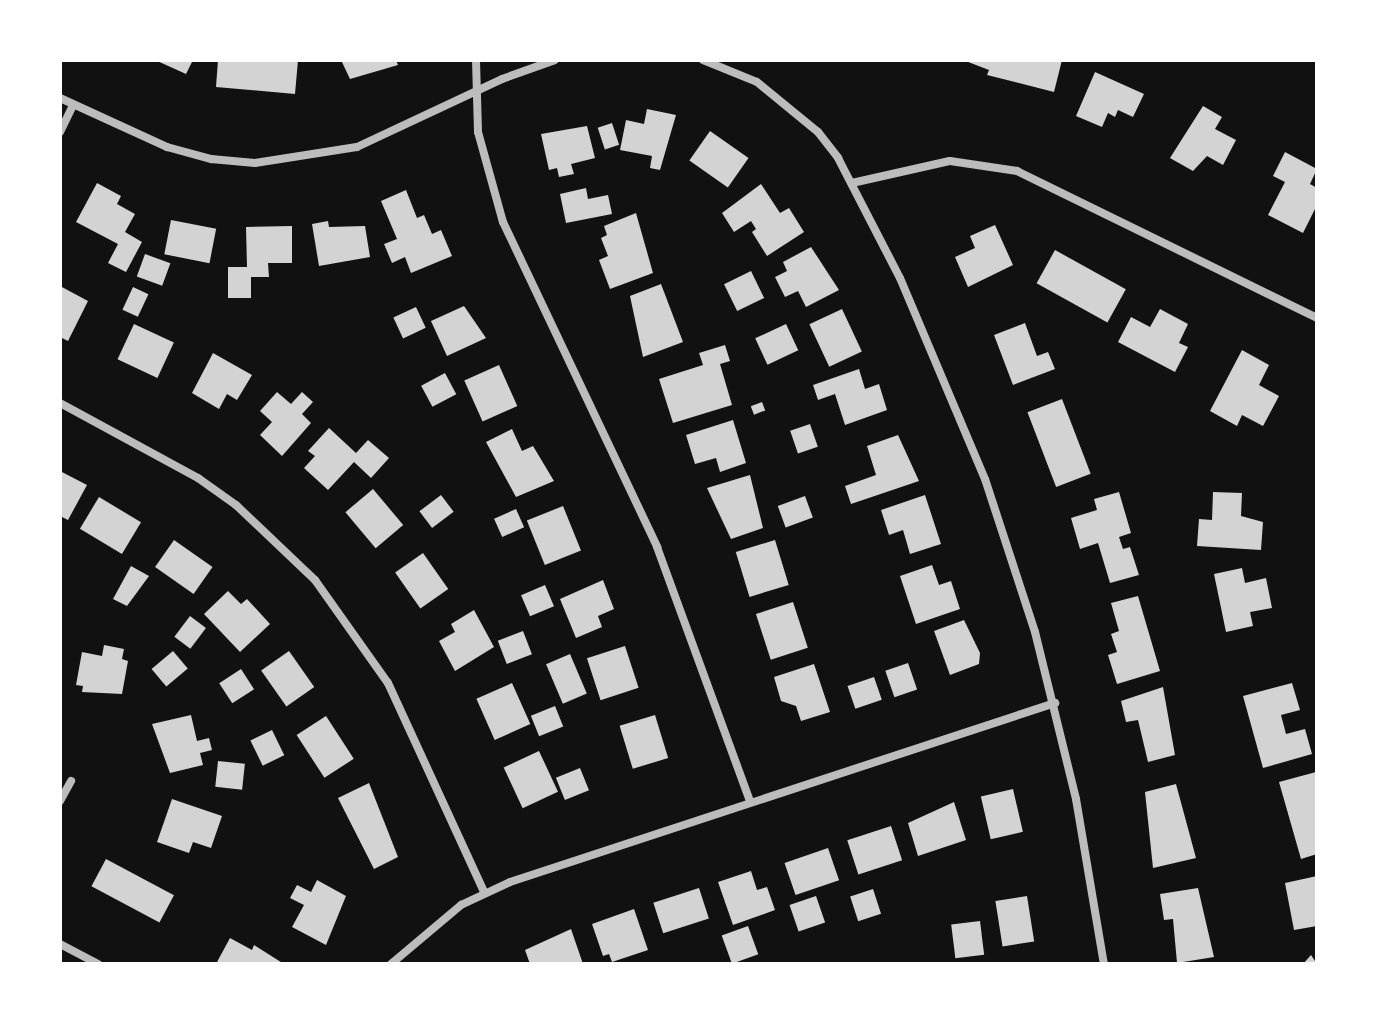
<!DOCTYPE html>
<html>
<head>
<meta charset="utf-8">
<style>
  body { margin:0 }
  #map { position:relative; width:1377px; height:1024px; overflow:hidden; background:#111; font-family:"Nunito Sans",sans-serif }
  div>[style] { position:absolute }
  .building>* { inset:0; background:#d3d3d3; transform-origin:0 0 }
  .minor>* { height:8px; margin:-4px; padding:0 4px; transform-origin:4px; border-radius:4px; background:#bcbcbc }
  span { translate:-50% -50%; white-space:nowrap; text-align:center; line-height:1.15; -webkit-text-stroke:6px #fff; paint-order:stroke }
  .frame { position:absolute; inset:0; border:62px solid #fff; pointer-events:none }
</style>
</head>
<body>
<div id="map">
  <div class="building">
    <i style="clip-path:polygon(155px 60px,193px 60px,186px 74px)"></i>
    <i style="clip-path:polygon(218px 60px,298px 60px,295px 94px,216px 87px)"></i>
    <i style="clip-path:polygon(341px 60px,396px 60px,398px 65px,350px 79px)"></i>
    <i style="clip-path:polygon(963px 60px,1062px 60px,1054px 92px,987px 75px,989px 70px)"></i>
    <i style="clip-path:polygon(1095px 72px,1144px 94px,1133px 117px,1118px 110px,1115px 117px,1108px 113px,1102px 127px,1076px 116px)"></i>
    <i style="clip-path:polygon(1203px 106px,1222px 117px,1215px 129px,1236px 140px,1223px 165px,1207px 156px,1193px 171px,1170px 158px)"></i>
    <i style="clip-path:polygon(647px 109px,676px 115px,660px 170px,650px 168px,652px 156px,620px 150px,626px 120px,644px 124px)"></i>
    <i style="left:612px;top:123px;width:23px;height:15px;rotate:72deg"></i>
    <i style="clip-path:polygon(587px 126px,595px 158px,571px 164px,574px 174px,559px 177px,557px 168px,549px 170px,541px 134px)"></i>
    <i style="left:710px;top:131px;width:47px;height:36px;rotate:35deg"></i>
    <i style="clip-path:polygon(1285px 152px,1317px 169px,1310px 184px,1317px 188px,1317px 205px,1303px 233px,1268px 215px,1285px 182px,1273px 176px)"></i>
    <i style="clip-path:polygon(97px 183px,121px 196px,117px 204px,135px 214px,125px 232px,142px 242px,126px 272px,108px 263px,118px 244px,76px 222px)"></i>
    <i style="clip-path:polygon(761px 184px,780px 213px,789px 208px,804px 232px,767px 256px,752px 232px,756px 229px,751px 221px,734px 232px,722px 213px)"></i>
    <i style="clip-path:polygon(586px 188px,588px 199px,608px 195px,612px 214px,566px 223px,560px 194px)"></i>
    <i style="clip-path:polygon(406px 190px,417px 218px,424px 215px,432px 234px,441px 230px,452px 256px,411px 273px,405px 257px,392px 263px,384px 244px,397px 239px,381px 201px)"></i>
    <i style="clip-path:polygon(636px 213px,653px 273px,610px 289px,599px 260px,608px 256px,601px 238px,607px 235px,604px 226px)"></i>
    <i style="left:171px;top:220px;width:46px;height:35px;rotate:11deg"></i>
    <i style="clip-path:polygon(328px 221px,329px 227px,365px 226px,370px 257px,319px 266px,312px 224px)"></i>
    <i style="clip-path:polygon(995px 225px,1013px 265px,968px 287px,955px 257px,975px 248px,970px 236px)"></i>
    <i style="clip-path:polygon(292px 226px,292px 263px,268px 263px,269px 277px,251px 277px,251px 298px,228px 298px,228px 267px,247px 267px,246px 227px)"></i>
    <i style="clip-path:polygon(811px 247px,839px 290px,806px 307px,798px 291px,785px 297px,775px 277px,787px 271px,783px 262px)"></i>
    <i style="left:1055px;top:250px;width:81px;height:38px;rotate:29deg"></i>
    <i style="left:145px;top:254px;width:27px;height:24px;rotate:20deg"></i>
    <i style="left:751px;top:271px;width:30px;height:30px;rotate:64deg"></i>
    <i style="clip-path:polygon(661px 284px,683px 342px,643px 357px,630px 296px)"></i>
    <i style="clip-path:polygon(60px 286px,88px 301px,68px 341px,60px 337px)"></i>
    <i style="left:133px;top:287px;width:17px;height:25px;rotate:25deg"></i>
    <i style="clip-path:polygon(464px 306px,486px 338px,447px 356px,431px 321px)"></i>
    <i style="left:416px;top:307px;width:23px;height:25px;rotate:65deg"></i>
    <i style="left:842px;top:309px;width:47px;height:36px;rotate:65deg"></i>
    <i style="clip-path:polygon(1160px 309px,1188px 324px,1179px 343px,1188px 347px,1175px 372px,1118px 342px,1131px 317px,1150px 327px)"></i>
    <i style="clip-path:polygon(1025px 323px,1037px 356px,1048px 352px,1055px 369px,1013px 385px,994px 335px)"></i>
    <i style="left:134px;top:324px;width:44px;height:39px;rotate:25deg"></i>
    <i style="left:786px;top:324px;width:29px;height:34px;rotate:65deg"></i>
    <i style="clip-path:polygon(725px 345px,730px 361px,720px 364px,732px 405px,673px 423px,659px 379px,703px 365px,699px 353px)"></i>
    <i style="clip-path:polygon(1242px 350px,1269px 365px,1259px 385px,1279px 396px,1263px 426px,1242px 415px,1237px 426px,1210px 411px)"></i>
    <i style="clip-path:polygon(213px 353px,252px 375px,237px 400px,227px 394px,219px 409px,192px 393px)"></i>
    <i style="left:499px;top:365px;width:45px;height:38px;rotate:66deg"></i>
    <i style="clip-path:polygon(859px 369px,865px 389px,879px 384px,887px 410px,845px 425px,835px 394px,818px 400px,813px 385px)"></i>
    <i style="left:445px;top:373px;width:24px;height:27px;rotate:62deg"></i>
    <i style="clip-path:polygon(277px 392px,291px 404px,302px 392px,313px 402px,302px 414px,311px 423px,282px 456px,260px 435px,272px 422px,260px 411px)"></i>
    <i style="left:1062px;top:399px;width:80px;height:37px;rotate:69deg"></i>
    <i style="left:762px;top:402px;width:9px;height:12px;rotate:69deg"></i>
    <i style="clip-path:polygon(733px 420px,746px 463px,720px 472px,716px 458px,695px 464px,686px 435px)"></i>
    <i style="left:810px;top:424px;width:24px;height:21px;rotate:71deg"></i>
    <i style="clip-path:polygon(329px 428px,356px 453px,368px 440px,389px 458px,371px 478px,354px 462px,328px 490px,304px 468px,315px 456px,308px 451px)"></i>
    <i style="clip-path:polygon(512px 429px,522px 451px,533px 446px,554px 481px,516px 497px,486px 442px)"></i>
    <i style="clip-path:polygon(898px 435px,919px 481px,851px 504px,845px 486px,876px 475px,867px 446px)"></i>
    <i style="clip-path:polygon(60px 471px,87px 485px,68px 520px,60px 516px)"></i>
    <i style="clip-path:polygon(750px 475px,763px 528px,731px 539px,707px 488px)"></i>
    <i style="left:373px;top:489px;width:47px;height:36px;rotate:50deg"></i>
    <i style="clip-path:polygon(1119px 492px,1131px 533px,1119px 537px,1123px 549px,1130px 547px,1139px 575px,1110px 583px,1098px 543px,1080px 549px,1071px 518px,1097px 510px,1094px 499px)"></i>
    <i style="clip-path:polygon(1213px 492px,1242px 493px,1241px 516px,1263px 522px,1261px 550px,1197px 546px,1199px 519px,1212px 520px)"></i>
    <i style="left:441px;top:495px;width:21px;height:27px;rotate:53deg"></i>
    <i style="clip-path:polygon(925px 495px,941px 544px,910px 554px,903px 530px,889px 535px,881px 510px)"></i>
    <i style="left:805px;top:496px;width:23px;height:29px;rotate:70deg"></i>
    <i style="left:99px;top:497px;width:49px;height:37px;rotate:31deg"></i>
    <i style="left:563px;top:506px;width:48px;height:39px;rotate:68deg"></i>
    <i style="left:516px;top:509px;width:20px;height:24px;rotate:66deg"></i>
    <i style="left:174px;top:540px;width:47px;height:33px;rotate:35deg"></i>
    <i style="left:775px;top:540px;width:47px;height:41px;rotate:73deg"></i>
    <i style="left:423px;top:553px;width:44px;height:34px;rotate:55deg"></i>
    <i style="clip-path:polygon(932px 565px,939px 585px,951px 581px,960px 609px,916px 624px,900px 576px)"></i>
    <i style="clip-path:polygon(131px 566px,149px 576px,127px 606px,113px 599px)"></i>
    <i style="clip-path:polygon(1242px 568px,1245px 583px,1266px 578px,1272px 608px,1250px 612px,1253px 626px,1226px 632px,1214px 574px)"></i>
    <i style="clip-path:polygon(603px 580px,614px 609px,598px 616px,602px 627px,576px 638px,560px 599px)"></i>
    <i style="left:545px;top:585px;width:23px;height:26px;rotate:67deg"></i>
    <i style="clip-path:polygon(228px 591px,241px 604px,247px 599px,270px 624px,240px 652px,204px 614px)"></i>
    <i style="clip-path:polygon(1138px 596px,1160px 671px,1117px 684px,1108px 655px,1117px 652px,1111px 634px,1119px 631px,1111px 603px)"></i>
    <i style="left:793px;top:602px;width:48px;height:39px;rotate:72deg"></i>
    <i style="clip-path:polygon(474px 610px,494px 647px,455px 671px,439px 641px,455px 632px,451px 624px)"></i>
    <i style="left:190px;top:616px;width:20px;height:26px;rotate:37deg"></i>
    <i style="clip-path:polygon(964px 620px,980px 653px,979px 664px,950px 675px,934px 631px)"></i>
    <i style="left:523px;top:631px;width:25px;height:27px;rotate:69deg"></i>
    <i style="clip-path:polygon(104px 645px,124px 649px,122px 659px,128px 661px,122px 694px,82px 692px,83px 686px,76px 685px,82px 652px,102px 656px)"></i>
    <i style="left:625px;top:646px;width:44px;height:40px;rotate:72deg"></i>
    <i style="left:173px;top:651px;width:23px;height:28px;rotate:50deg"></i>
    <i style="left:289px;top:651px;width:44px;height:34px;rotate:55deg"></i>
    <i style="left:570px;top:654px;width:43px;height:26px;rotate:67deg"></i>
    <i style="left:908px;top:663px;width:28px;height:24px;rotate:71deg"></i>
    <i style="clip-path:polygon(814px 664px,830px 712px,801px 721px,796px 706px,781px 701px,774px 677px)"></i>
    <i style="left:241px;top:669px;width:24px;height:26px;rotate:57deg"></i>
    <i style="left:874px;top:677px;width:24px;height:28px;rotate:71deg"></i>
    <i style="left:512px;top:683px;width:45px;height:39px;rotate:66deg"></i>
    <i style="clip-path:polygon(1292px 683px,1300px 710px,1281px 715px,1286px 734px,1305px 729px,1312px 754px,1263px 768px,1243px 696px)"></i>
    <i style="clip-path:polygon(1163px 687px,1175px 755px,1148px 762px,1138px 720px,1126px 722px,1121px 701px)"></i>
    <i style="left:555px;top:706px;width:22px;height:26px;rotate:68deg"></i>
    <i style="clip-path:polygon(191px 715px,197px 741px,209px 738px,212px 750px,200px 753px,203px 765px,170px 773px,152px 724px)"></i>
    <i style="left:655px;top:715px;width:45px;height:37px;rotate:73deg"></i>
    <i style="left:326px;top:716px;width:51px;height:35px;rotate:57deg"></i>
    <i style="left:272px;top:730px;width:28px;height:24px;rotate:64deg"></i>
    <i style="left:539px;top:751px;width:45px;height:39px;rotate:65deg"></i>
    <i style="left:218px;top:761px;width:27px;height:26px;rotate:6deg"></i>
    <i style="left:580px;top:768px;width:24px;height:26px;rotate:68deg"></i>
    <i style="clip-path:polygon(1316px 772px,1317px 854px,1301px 859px,1279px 782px)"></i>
    <i style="clip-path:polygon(369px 783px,398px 857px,374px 869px,338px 798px)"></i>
    <i style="clip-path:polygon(1176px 784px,1196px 858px,1153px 868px,1145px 792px)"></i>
    <i style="left:1013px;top:789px;width:44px;height:33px;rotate:77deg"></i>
    <i style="clip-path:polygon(172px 799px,222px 816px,211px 848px,193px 842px,189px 853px,157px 842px)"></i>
    <i style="clip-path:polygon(954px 802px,966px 840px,918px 856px,908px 823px)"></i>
    <i style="left:891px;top:826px;width:36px;height:46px;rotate:72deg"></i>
    <i style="left:828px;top:848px;width:34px;height:46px;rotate:71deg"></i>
    <i style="left:106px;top:859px;width:77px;height:31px;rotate:28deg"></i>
    <i style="clip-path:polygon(751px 871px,757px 890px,767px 887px,775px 910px,733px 925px,718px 882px)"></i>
    <i style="clip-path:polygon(1317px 876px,1317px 926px,1294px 930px,1285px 883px)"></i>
    <i style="clip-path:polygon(317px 880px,346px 896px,326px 945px,292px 927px,304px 905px,290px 898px,297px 885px,311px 892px)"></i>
    <i style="left:699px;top:888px;width:32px;height:48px;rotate:72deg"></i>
    <i style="clip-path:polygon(1198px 888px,1214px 957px,1177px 963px,1173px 919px,1164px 920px,1160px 894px)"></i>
    <i style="left:873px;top:889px;width:26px;height:24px;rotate:72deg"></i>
    <i style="left:816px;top:896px;width:28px;height:28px;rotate:71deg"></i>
    <i style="left:1027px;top:896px;width:46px;height:32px;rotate:81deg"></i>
    <i style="clip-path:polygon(634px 909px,648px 950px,612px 962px,609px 954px,603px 956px,592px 924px)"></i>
    <i style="left:980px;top:921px;width:34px;height:29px;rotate:83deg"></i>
    <i style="left:748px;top:926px;width:30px;height:28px;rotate:70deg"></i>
    <i style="clip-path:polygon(571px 929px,583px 964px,530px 964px,525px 950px)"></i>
    <i style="clip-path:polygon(230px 938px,252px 950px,254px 945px,284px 964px,222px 964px,217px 962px)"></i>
    <i style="clip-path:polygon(1311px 955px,1317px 964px,1303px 964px)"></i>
  </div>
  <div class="minor">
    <i style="left:476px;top:60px;width:72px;rotate:88.4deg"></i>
    <i style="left:478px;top:132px;width:93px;rotate:74.5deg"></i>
    <i style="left:503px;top:222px;width:360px;rotate:64.6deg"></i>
    <i style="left:657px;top:547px;width:270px;rotate:69.9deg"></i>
    <i style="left:703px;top:60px;width:58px;rotate:22.2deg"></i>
    <i style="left:757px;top:82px;width:79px;rotate:39.3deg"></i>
    <i style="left:818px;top:132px;width:33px;rotate:52deg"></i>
    <i style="left:838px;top:158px;width:135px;rotate:62.7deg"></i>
    <i style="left:900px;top:278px;width:218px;rotate:67.1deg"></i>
    <i style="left:985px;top:479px;width:161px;rotate:71.9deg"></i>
    <i style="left:1035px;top:632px;width:172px;rotate:76.2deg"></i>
    <i style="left:1076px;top:799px;width:167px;rotate:80.4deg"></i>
    <i style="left:60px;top:98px;width:118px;rotate:24.6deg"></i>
    <i style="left:167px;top:147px;width:46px;rotate:15.3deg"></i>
    <i style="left:211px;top:159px;width:44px;rotate:5.2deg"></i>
    <i style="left:255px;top:163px;width:103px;rotate:-8.9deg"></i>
    <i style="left:357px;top:147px;width:160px;rotate:-25.1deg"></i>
    <i style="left:502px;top:79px;width:56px;rotate:-19.7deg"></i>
    <i style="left:60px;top:132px;width:30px;rotate:-64deg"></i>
    <i style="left:852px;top:183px;width:100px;rotate:-12.7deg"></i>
    <i style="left:950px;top:161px;width:68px;rotate:8.5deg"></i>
    <i style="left:1017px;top:171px;width:334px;rotate:26.1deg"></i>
    <i style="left:60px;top:403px;width:157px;rotate:28.5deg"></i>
    <i style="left:198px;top:478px;width:47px;rotate:35.4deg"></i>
    <i style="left:236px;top:505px;width:109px;rotate:43.5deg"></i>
    <i style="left:315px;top:580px;width:126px;rotate:54.7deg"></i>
    <i style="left:388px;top:683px;width:230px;rotate:65.3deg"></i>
    <i style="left:60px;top:801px;width:23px;rotate:-61deg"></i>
    <i style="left:60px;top:944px;width:43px;rotate:27.8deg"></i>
    <i style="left:391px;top:964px;width:92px;rotate:-40.1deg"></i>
    <i style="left:461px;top:905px;width:54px;rotate:-25.1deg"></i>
    <i style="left:510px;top:882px;width:574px;rotate:-18.18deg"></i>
  </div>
  <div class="frame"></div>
</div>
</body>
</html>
